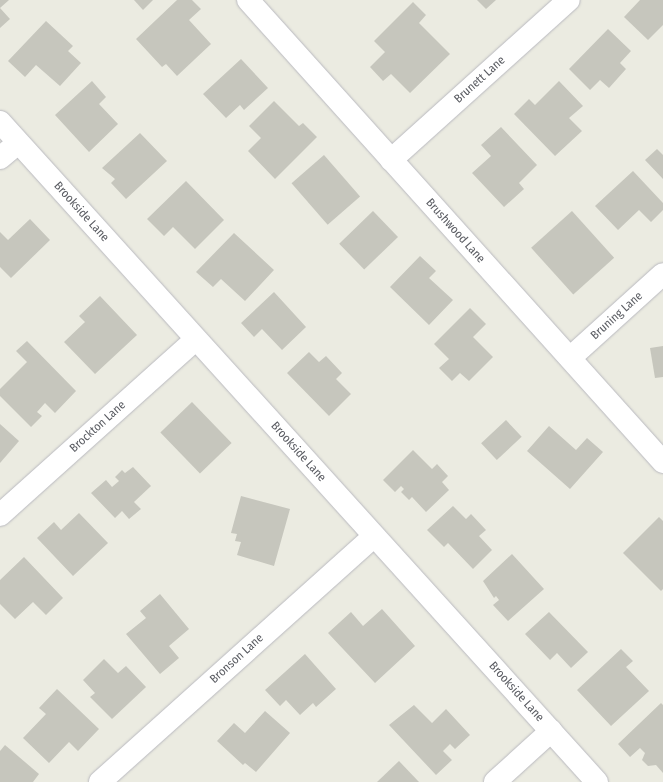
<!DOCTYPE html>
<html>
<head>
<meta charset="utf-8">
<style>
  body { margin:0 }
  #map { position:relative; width:663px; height:782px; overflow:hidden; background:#ebebe1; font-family:"Fira Sans Condensed",sans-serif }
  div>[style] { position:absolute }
  .building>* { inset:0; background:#c6c6bd; transform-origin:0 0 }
  .roads { filter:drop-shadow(0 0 1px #b9b9bf) drop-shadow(0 0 1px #b9b9bf) }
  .minor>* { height:22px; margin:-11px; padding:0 11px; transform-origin:11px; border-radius:11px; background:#fff }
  span { translate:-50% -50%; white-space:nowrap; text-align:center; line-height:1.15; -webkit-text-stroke:3px #fff; paint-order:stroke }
  .street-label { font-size:12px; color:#595b61 }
</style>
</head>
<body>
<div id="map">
  <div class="building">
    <i style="clip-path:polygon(0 0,9px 0,0 8px,10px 19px,0 28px)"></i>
    <i style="clip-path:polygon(134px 0,153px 0,143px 10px)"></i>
    <i style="clip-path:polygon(177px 0,192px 0,201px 9px,189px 20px,211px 44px,177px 76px,166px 64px,162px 67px,136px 39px)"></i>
    <i style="clip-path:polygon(477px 0,496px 0,486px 9px)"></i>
    <i style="clip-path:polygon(640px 0,663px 0,663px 25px,648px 40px,624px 17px)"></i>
    <i style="clip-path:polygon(413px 2px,426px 15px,419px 23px,450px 54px,410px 93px,391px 74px,383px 81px,370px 67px,385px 52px,374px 41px)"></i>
    <i style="clip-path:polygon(46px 21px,73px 46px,68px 51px,81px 63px,60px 86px,36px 65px,25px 77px,8px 61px)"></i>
    <i style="clip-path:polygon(608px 29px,631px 51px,620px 63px,626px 69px,609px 88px,600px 80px,590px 90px,569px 69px)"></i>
    <i style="clip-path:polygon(241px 59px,268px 88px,244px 110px,240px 105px,226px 118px,203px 94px)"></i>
    <i style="clip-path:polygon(92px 81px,106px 97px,99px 104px,118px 124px,89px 152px,55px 115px)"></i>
    <i style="clip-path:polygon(559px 81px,583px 106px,569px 118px,582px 131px,555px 156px,514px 114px,529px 99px,535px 105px)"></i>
    <i style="clip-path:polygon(274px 101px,299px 126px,303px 123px,317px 137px,275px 179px,248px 151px,261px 138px,249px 126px)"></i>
    <i style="clip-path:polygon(501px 127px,537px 165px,519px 183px,524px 189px,504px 207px,472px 173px,491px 156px,481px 145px)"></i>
    <i style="clip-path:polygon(140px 133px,167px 161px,126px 199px,111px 183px,115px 179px,102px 168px)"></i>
    <i style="clip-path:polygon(657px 149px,663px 155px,663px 179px,645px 160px)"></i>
    <i style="left:324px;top:155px;width:55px;height:43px;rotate:49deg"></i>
    <i style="clip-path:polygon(633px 171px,663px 203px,663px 210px,651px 222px,639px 210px,618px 230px,595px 206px)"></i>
    <i style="clip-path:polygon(186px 181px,224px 220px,195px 249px,173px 227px,164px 236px,147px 219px)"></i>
    <i style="left:373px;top:211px;width:36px;height:47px;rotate:46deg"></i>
    <i style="left:572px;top:211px;width:63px;height:55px;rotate:48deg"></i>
    <i style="clip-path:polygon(30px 219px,50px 240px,11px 278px,0 267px,0 232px,8px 240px)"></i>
    <i style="clip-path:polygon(234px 233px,274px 270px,245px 301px,221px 279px,213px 287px,196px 272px)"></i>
    <i style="clip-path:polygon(420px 256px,436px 271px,429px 278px,453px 300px,429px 325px,390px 287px)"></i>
    <i style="clip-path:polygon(274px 292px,306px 327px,282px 350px,262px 329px,254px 337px,241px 323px)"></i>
    <i style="clip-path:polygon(100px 296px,137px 335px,95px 374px,64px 342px,85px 322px,79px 316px)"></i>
    <i style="clip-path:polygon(470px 308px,486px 324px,473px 337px,493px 357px,469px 381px,460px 373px,452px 381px,439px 368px,449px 359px,434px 344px)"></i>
    <i style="clip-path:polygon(27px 341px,76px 391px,55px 413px,45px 403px,37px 412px,42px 416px,31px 427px,0 396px,0 389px,27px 362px,16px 351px)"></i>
    <i style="clip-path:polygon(663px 346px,663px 377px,655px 378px,650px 348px)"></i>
    <i style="clip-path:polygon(309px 352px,319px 362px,326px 356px,342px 373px,336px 379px,351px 394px,329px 416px,287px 373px)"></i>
    <i style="left:192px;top:402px;width:57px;height:44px;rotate:46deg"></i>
    <i style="left:506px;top:420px;width:23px;height:34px;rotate:47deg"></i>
    <i style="clip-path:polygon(0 424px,19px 441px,0 463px)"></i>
    <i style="clip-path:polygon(549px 426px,576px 450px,587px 438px,603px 452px,570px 489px,527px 451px)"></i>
    <i style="clip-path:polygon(413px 450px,432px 469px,437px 464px,448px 476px,442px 482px,449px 490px,426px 512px,412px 497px,409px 500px,401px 492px,404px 489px,401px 486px,395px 492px,383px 480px)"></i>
    <i style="clip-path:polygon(133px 467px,151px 486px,134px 502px,141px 509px,129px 519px,122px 511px,115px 518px,91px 493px,106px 480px,112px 487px,119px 481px,115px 477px,122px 470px,125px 473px)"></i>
    <i style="clip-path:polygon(241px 496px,290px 509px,274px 566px,237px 555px,241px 542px,235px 541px,237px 534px,231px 533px)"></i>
    <i style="clip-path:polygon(453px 506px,466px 519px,471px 514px,486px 530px,479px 536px,492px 550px,473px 569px,448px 543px,444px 547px,427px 530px)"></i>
    <i style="clip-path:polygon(79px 513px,108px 543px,73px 576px,37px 538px,54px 522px,61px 530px)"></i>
    <i style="clip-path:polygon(659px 517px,663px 521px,663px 589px,661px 591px,623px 553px)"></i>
    <i style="clip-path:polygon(512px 554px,544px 589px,508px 621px,493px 605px,499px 600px,496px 596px,494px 598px,483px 581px)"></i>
    <i style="clip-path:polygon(24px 557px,63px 598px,46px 615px,33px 602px,15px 619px,0 604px,0 580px)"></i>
    <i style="clip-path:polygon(160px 594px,189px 629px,169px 646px,179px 658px,160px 674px,126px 634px,146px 618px,140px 611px)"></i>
    <i style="clip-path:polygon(382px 609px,415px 646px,375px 683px,328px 633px,351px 612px,363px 626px)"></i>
    <i style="clip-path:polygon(549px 612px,588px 652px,571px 668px,557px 653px,550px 660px,525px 634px)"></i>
    <i style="clip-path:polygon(621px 649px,633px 661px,626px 667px,649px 691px,611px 726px,577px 690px)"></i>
    <i style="clip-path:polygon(305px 654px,336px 689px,316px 707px,313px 703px,300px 715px,286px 700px,280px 706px,265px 690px)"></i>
    <i style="clip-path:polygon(104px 659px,118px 673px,126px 666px,146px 687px,112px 719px,90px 697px,95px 693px,83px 680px)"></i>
    <i style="clip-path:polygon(57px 689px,99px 729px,78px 751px,69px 742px,49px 763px,23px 738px,46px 714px,39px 708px)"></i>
    <i style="clip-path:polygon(661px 703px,663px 705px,663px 773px,656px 765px,648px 766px,642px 760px,645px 753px,640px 748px,630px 757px,618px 744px)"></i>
    <i style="clip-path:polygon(414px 705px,432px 723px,446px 709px,470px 735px,455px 749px,450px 744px,443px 751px,452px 760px,436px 775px,389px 725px)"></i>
    <i style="clip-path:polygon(265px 711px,290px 733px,256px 772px,245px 763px,243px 765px,217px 741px,234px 723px,245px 733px)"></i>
    <i style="clip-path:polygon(5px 745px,39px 774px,33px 782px,0 782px,0 751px)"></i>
    <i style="clip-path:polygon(399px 761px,419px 782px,377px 782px)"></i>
  </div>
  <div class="roads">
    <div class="minor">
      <i style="left:248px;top:0;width:621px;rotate:48.07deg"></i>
      <i style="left:0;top:122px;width:890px;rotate:47.87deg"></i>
      <i style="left:0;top:158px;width:23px;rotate:-40deg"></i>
      <i style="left:391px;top:160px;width:239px;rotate:-42deg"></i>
      <i style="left:570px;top:358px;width:125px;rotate:-42.1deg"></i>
      <i style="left:0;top:515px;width:263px;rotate:-41.9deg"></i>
      <i style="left:100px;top:782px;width:368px;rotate:-41.9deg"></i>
      <i style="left:495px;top:782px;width:76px;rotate:-42.3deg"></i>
    </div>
  </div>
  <div class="street-label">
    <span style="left:480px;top:80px;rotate:-42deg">Brunett Lane</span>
    <span style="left:81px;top:212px;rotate:48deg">Brookside Lane</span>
    <span style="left:455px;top:231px;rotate:48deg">Brushwood Lane</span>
    <span style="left:617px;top:316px;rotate:-42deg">Bruning Lane</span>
    <span style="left:98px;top:427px;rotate:-42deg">Brockton Lane</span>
    <span style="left:298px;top:452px;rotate:48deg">Brookside Lane</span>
    <span style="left:237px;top:659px;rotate:-42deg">Bronson Lane</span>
    <span style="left:516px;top:692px;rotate:48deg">Brookside Lane</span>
  </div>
</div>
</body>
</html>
